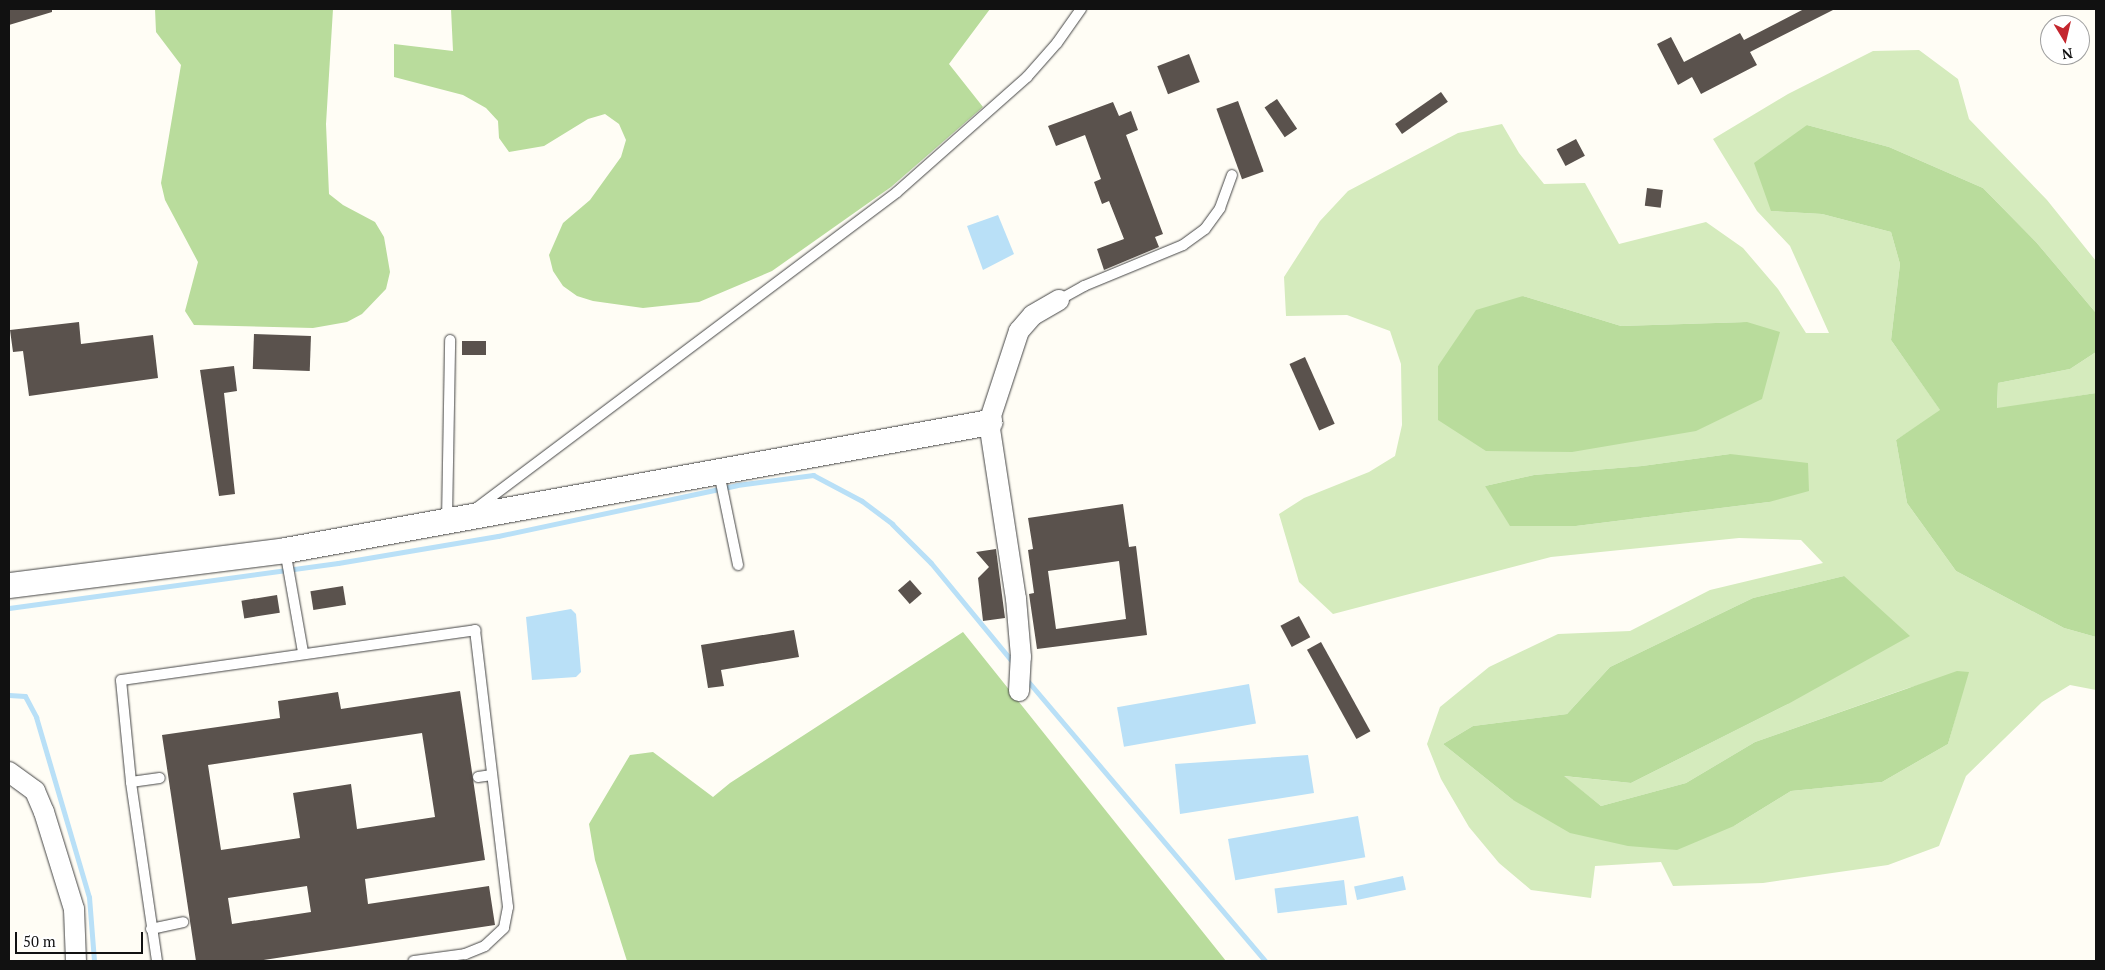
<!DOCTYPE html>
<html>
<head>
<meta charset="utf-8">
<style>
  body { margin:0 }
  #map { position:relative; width:2105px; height:970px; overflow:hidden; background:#fffdf5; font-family:"PT Serif",serif }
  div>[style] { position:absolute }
  .green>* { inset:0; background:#d5ebbd }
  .forest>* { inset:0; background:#b9dc9c }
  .water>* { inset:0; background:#b9e0f7; transform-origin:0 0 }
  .stream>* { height:5px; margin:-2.5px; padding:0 2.5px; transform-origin:2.5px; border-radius:2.5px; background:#b9e0f7 }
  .building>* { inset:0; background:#5a524d; transform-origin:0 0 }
  .roads { filter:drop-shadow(0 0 1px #444) drop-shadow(0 0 1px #444) }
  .service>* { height:10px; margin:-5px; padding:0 5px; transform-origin:5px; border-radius:5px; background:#fff }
  .minor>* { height:20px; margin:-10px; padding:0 10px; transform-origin:10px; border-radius:10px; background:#fff }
  .tertiary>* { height:25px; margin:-12.5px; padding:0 12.5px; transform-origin:12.5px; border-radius:12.5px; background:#fff }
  span { translate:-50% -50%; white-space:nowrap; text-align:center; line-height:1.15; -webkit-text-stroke:5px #fff; paint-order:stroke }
  .frame { position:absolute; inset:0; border:10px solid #111; pointer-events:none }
  .north { position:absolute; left:2040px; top:15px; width:50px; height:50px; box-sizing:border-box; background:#fff; border:1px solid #a0a0a0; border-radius:50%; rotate:171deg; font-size:14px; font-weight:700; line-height:20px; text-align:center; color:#111 }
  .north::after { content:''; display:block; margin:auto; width:18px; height:22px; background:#c4262e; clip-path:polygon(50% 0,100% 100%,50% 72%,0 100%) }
  .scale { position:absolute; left:15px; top:932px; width:128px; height:22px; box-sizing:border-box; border:2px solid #111; border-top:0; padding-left:6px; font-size:15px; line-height:18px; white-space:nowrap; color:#111; -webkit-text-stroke:4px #fff; paint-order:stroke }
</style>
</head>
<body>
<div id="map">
  <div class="green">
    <i style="clip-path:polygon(evenodd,1919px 50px,1958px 79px,1969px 119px,2047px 200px,2096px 261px,2096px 313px,2036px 242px,1983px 188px,1889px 147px,1807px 125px,1771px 211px,1822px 214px,1891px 232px,1900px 264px,1891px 340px,1941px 411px,1896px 440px,1907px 503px,1956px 571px,2064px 628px,2096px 637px,2096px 690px,2070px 685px,2042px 702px,1966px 776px,1939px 846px,1888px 865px,1763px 883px,1673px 886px,1661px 862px,1595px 866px,1591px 898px,1531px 890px,1499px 863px,1469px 827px,1441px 779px,1427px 744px,1440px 707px,1489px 667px,1558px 634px,1630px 631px,1710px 590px,1823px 563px,1801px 540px,1739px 538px,1551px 557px,1333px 614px,1299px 582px,1279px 514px,1304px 498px,1369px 472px,1395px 456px,1402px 425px,1401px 364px,1390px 331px,1347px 315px,1286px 316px,1284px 277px,1320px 221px,1348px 191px,1458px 133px,1502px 124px,1519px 153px,1544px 184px,1585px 183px,1619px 244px,1706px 222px,1743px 248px,1778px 289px,1806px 333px,1829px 333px,1790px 246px,1757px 211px,1713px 139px,1788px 94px,1873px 51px,1919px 50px,1523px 296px,1621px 326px,1747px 322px,1438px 366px,1523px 296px,1919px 50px,1730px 454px,1769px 502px,1576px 526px,1485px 486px,1534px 475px,1642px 466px,1730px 454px,1919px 50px,1844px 576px,1788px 704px,1631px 783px,1563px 776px,1601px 806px,1686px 783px,1755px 742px,1908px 688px,1968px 672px,1948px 744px,1882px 782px,1791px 791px,1734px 826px,1513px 800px,1443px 744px,1473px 726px,1567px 714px,1610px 667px,1753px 598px,1844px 576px)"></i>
    <i style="clip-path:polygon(2096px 352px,2096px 393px,1997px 409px,1998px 383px,2070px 369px)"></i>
  </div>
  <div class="forest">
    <i style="clip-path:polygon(155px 9px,333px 9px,326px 124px,329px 194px,343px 205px,375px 222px,384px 237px,390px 272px,386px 289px,362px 314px,347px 322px,313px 328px,194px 325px,185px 311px,198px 262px,165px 200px,161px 183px,181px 65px,156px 32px)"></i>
    <i style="clip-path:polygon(451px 9px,990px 9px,949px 64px,983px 107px,891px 187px,772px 271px,699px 302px,643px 308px,593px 301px,577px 296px,563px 286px,553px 271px,549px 255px,563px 223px,590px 200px,621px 157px,626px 140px,619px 124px,605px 114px,588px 119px,544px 146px,509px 152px,499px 138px,498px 121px,486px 108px,463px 95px,394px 77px,394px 44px,453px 51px)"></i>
    <i style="clip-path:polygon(1807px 125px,1889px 147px,1983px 188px,2036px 242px,2096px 313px,2096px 352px,2070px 369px,1998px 383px,1997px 408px,2096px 393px,2096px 637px,2064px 628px,1956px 571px,1907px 503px,1896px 440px,1940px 410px,1891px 340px,1900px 264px,1891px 232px,1822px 214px,1771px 211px,1754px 163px)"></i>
    <i style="clip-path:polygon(1523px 296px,1621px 326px,1747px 322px,1780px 332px,1762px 399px,1696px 431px,1572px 452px,1486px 451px,1438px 420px,1438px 366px,1476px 310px)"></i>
    <i style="clip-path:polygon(1730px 454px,1808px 463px,1809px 491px,1769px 502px,1576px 526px,1510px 526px,1485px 486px,1534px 475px,1642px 466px)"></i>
    <i style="clip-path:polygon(1844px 576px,1910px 636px,1788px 704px,1631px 783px,1564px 776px,1601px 806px,1686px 783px,1755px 742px,1957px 671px,1969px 672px,1948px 744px,1882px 782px,1791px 791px,1734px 826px,1677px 850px,1628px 846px,1570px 833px,1513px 800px,1443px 744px,1473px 726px,1567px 714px,1610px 667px,1753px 598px)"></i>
    <i style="clip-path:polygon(963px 632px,1226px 961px,627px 961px,595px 860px,589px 824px,630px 755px,653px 752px,713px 797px,730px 783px)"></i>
  </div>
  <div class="water">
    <i style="clip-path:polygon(998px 215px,1014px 254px,983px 270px,967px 226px)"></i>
    <i style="clip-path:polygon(571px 609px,576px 614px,581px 672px,576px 677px,532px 680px,526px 617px)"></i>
    <i style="left:1249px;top:684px;width:40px;height:134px;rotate:80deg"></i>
    <i style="clip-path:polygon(1308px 755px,1314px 793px,1180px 814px,1175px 764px)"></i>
    <i style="left:1358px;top:816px;width:42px;height:132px;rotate:80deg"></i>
    <i style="left:1403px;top:876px;width:14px;height:50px;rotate:78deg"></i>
    <i style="left:1344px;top:880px;width:25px;height:70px;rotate:83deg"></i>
  </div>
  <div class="stream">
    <i style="left:9px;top:608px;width:332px;rotate:-7.8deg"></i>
    <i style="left:338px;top:563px;width:162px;rotate:-9.6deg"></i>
    <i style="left:498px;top:536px;width:244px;rotate:-12deg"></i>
    <i style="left:737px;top:485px;width:77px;rotate:-7.5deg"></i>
    <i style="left:813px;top:475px;width:55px;rotate:28deg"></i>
    <i style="left:862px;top:501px;width:38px;rotate:37deg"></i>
    <i style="left:892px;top:524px;width:55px;rotate:45deg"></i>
    <i style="left:931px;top:563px;width:132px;rotate:50.5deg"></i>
    <i style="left:1026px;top:679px;width:370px;rotate:49.7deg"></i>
    <i style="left:9px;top:695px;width:16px;rotate:4deg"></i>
    <i style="left:25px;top:696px;width:24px;rotate:62deg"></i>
    <i style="left:36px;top:717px;width:188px;rotate:73.6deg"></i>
    <i style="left:89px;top:897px;width:64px;rotate:85.5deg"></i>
  </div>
  <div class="building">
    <i style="clip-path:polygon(9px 9px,52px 9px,52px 12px,9px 25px)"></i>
    <i style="clip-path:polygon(1804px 9px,1835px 9px,1750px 52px,1757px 65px,1701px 94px,1692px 77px,1678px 85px,1657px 44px,1671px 37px,1684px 62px,1740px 33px,1744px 40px)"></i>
    <i style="left:1189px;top:54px;width:30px;height:34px;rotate:69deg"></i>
    <i style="left:1441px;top:92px;width:12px;height:56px;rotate:55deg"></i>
    <i style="left:1277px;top:99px;width:36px;height:15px;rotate:56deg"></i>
    <i style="left:1238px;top:101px;width:75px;height:23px;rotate:70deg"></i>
    <i style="clip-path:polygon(1113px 102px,1119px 116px,1131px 111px,1138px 130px,1126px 135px,1163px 234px,1155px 237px,1159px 247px,1104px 270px,1097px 249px,1124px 239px,1109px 201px,1102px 204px,1094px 182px,1101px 179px,1085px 135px,1056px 146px,1048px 126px)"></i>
    <i style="left:1576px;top:139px;width:19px;height:22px;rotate:62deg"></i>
    <i style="left:1647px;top:188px;width:16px;height:18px;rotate:7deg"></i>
    <i style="clip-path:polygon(79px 322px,81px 344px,153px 335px,158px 378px,29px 396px,23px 351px,13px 352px,10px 330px)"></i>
    <i style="left:254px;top:334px;width:57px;height:35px;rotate:2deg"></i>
    <i style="left:462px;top:341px;width:24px;height:14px"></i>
    <i style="left:1305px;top:357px;width:73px;height:17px;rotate:66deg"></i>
    <i style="clip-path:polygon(234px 366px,237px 391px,224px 393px,235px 494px,219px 496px,200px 370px)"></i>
    <i style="clip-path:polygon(evenodd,1123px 504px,1129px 547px,1136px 546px,1147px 635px,1037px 649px,1029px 594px,1034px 593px,1028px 550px,1033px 549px,1028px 518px,1123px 504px,1119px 561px,1126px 619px,1056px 629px,1048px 571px,1119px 561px)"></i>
    <i style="clip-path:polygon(996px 549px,1005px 618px,983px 621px,978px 578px,989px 567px,976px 552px)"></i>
    <i style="left:910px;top:580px;width:18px;height:16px;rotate:49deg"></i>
    <i style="left:343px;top:586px;width:19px;height:33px;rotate:81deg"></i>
    <i style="left:277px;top:595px;width:18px;height:36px;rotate:81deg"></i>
    <i style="left:1299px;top:616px;width:24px;height:21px;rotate:62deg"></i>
    <i style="clip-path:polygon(794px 630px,799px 657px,721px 670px,724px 686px,708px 688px,701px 645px)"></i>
    <i style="left:1321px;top:642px;width:102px;height:16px;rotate:61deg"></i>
    <i style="clip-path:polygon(evenodd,460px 691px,485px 860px,365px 879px,368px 904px,489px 886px,495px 925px,257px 961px,196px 961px,162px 735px,280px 718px,278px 701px,338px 692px,341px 709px,460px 691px,422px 733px,435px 817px,357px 829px,351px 784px,293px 793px,300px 838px,221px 850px,208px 765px,422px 733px,460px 691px,307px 886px,311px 912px,232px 924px,228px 898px,307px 886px)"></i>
  </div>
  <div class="roads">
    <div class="service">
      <i style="left:1059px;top:300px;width:29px;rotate:-29deg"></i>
      <i style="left:1084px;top:286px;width:107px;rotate:-22.5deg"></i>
      <i style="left:1183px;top:245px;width:27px;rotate:-36deg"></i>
      <i style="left:1205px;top:229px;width:26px;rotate:-54deg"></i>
      <i style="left:1220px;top:208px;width:35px;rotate:-70deg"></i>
      <i style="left:719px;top:473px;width:94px;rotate:78.3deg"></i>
      <i style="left:474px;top:510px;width:529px;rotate:-36.93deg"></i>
      <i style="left:897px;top:192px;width:174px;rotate:-41.5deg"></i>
      <i style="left:1027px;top:77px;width:45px;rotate:-48.6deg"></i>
      <i style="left:1057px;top:43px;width:42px;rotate:-54.8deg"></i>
      <i style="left:447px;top:520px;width:180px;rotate:-89deg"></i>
      <i style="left:285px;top:550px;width:104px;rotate:80deg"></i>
      <i style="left:478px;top:777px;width:14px;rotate:-8deg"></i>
      <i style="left:131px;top:782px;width:29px;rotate:-8deg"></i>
      <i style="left:151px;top:929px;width:33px;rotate:-12deg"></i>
      <i style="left:157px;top:961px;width:181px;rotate:-98.3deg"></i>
      <i style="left:131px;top:782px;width:102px;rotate:-95.6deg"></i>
      <i style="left:121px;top:680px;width:358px;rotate:-8deg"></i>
      <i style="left:475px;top:630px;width:279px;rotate:83.2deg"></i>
      <i style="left:508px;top:907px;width:21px;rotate:101deg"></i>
      <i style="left:504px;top:928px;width:26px;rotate:137deg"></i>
      <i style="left:485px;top:946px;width:22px;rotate:158deg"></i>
      <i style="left:465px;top:954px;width:52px;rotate:172.3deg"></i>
    </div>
    <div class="minor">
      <i style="left:1019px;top:691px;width:34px;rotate:-87deg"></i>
      <i style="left:1021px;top:657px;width:58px;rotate:-94.9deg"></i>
      <i style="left:1016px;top:599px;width:179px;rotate:-98.7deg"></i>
      <i style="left:989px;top:422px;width:96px;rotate:-71.8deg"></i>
      <i style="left:1019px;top:331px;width:21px;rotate:-49deg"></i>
      <i style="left:1033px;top:315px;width:30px;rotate:-30deg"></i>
      <i style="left:9px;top:772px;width:32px;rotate:36deg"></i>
      <i style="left:35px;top:791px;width:23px;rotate:67deg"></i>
      <i style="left:44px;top:812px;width:102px;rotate:72.8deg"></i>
      <i style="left:74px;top:909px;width:52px;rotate:87.8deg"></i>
    </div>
    <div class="tertiary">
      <i style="left:9px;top:585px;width:278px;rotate:-7.2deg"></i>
      <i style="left:285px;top:550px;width:716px;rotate:-10.3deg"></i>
    </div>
  </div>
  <div class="frame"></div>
  <div class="north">N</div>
  <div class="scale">50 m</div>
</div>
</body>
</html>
